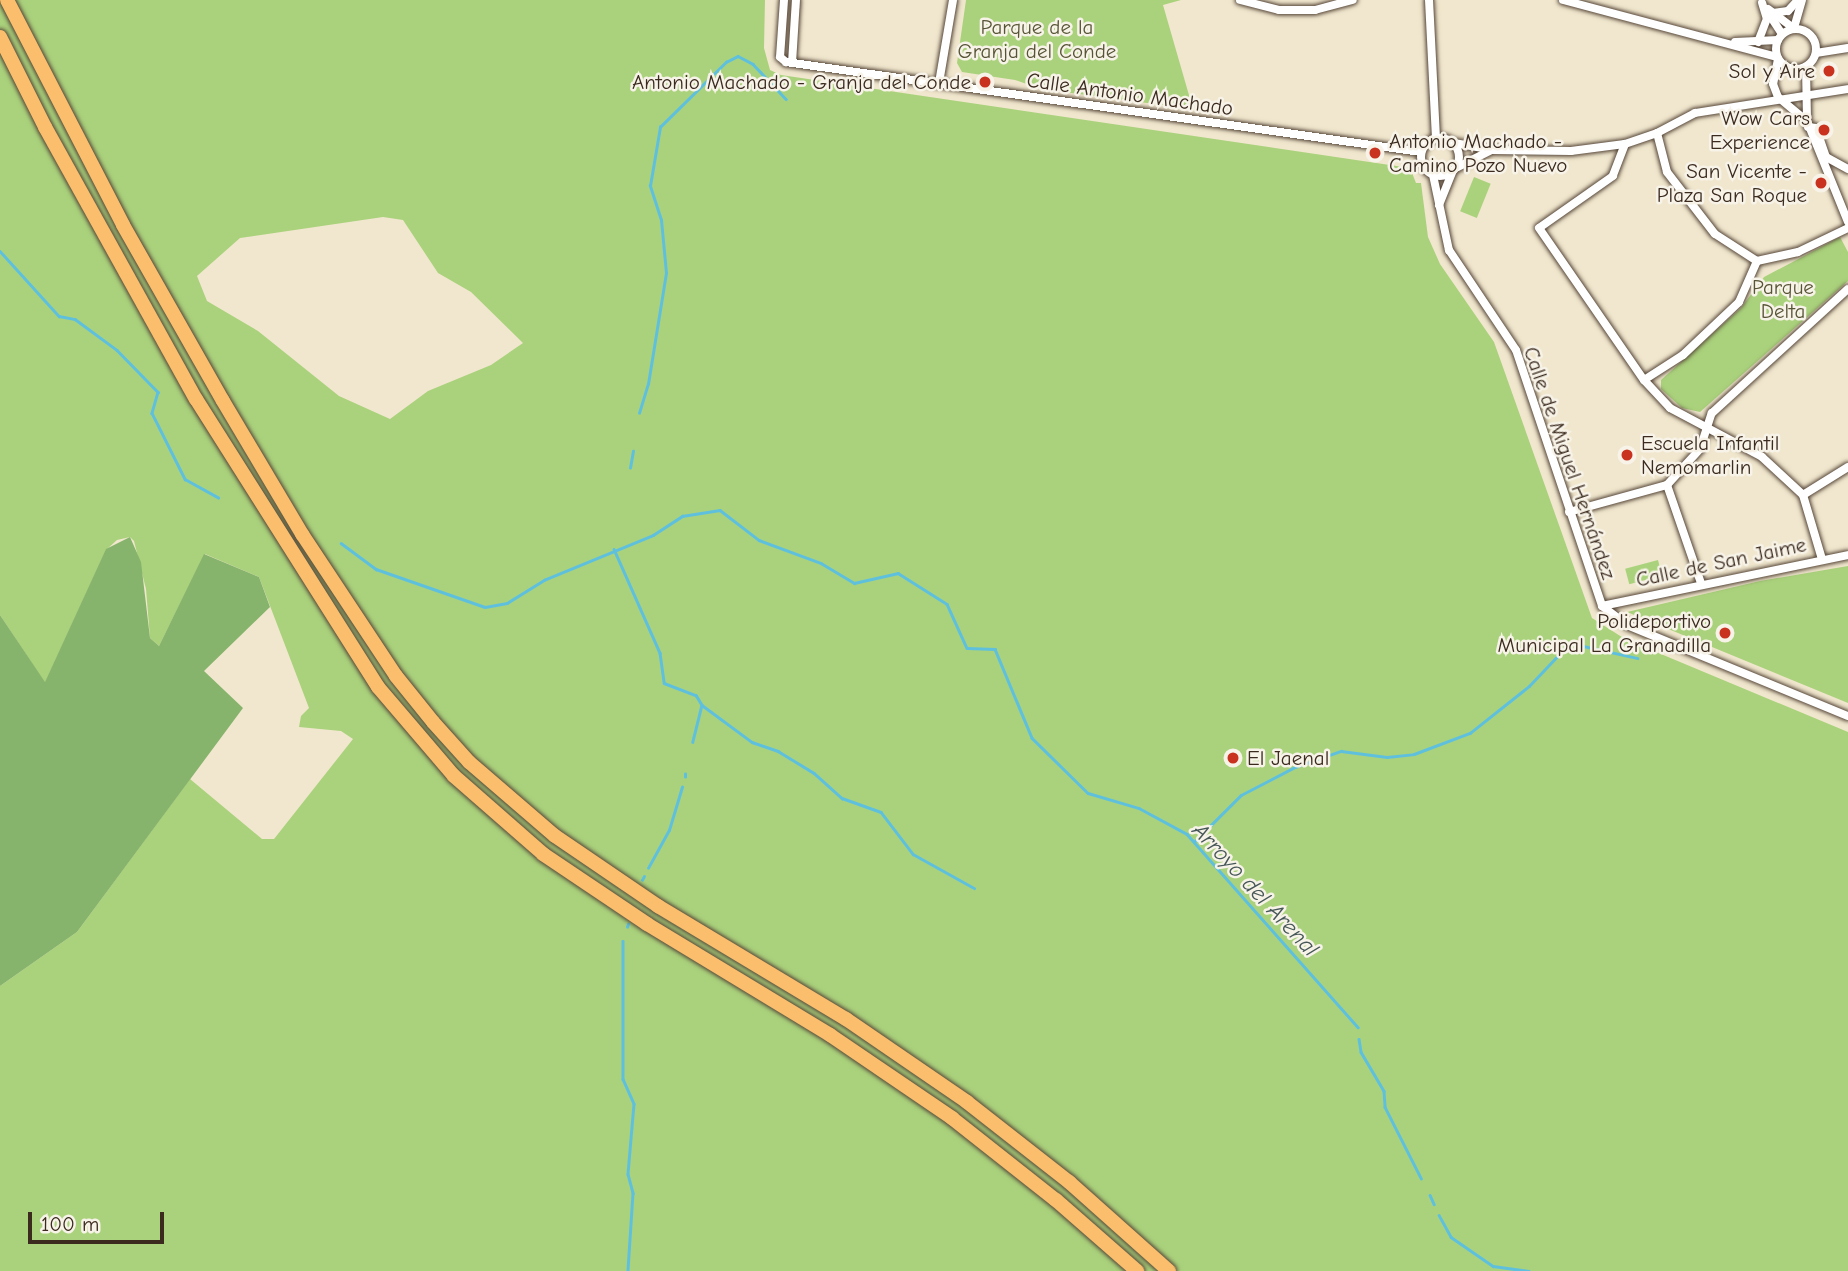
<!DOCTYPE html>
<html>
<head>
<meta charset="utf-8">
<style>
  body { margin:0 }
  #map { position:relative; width:1848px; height:1271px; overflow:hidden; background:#f1e7ce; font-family:"Comic Neue",sans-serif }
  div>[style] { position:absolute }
  .green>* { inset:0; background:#aad27c; transform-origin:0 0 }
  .forest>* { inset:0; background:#87b46c }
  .stream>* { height:2.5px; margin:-1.25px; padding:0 1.25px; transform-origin:1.25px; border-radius:1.25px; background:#5fc0de }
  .roads { filter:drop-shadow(0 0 2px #564638) drop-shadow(0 0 2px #564638) }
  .street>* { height:8px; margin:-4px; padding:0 4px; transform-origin:4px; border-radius:4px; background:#fff }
  .street>.ring { margin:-4px; padding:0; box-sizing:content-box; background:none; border:8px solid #fff; border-radius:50% }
  .highway>* { height:14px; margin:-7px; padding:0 7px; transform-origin:7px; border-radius:7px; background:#fabe6d }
  .dots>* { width:19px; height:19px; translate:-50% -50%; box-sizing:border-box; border:4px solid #f7f3e8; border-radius:50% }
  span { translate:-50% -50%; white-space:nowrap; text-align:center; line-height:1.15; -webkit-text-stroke:5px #f7f3e8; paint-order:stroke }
  .park-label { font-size:21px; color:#575436 }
  .poi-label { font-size:21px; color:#3b2a1e }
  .right { translate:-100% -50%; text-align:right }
  .left { translate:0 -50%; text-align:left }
  .street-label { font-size:21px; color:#3b2a1e }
  .water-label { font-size:23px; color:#465758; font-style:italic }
  .scale { position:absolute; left:28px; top:1212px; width:136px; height:32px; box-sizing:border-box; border:4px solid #3b2a1e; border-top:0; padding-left:9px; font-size:21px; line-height:24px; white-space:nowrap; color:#3b2a1e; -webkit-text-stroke:5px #f7f3e8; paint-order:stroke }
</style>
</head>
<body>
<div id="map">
  <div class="green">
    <i style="clip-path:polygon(evenodd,0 0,765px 0,764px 48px,770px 70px,781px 75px,1410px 168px,1416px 183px,1421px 183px,1428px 237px,1440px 264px,1494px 342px,1592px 618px,1625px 639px,1848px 732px,1848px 1271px,0 1271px,0 986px,77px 932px,190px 779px,262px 839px,274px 839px,353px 739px,341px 731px,299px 727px,301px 716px,309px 708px,259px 577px,205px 554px,159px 646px,150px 638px,146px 589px,134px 541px,130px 537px,117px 540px,106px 550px,45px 683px,0 615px,0 0,383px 217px,403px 220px,438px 273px,471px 292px,523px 343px,491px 365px,428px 391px,390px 419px,339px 396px,258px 331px,207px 301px,197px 276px,240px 238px,383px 217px)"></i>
    <i style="clip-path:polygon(966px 0,1181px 0,1163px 5px,1193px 109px,1041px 89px,1015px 80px,962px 72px,957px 63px)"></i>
    <i style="left:1474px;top:177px;width:18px;height:37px;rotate:22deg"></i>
    <i style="clip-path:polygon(1840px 237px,1848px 252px,1848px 281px,1700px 412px,1682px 408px,1661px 389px,1661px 380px,1741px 308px,1764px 277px)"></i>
    <i style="left:1658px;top:560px;width:16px;height:34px;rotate:75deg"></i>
    <i style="clip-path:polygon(1848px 566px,1848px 703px,1627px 612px,1760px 581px)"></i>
  </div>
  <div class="forest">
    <i style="clip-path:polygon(130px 537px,141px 562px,150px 638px,159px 646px,204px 554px,259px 577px,270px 607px,204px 671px,243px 708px,77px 932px,0 986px,0 615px,45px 682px,106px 549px)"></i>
  </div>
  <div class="stream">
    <i style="left:0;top:251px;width:88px;rotate:47.8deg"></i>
    <i style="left:59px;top:316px;width:16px;rotate:11deg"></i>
    <i style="left:75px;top:319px;width:52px;rotate:36.4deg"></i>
    <i style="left:117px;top:350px;width:59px;rotate:45.7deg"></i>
    <i style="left:158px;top:392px;width:22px;rotate:106deg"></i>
    <i style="left:152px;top:413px;width:74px;rotate:63.4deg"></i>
    <i style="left:185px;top:479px;width:38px;rotate:29deg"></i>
    <i style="left:639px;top:413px;width:30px;rotate:-73deg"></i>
    <i style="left:648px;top:384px;width:112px;rotate:-80.8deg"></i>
    <i style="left:666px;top:273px;width:53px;rotate:-95.4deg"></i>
    <i style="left:661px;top:220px;width:36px;rotate:-108deg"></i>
    <i style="left:650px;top:186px;width:60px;rotate:-80.4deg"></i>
    <i style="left:660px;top:127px;width:93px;rotate:-44.6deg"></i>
    <i style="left:726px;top:62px;width:13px;rotate:-27deg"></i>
    <i style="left:738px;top:56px;width:17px;rotate:28deg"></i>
    <i style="left:753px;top:64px;width:48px;rotate:46.7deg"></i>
    <i style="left:630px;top:468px;width:17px;rotate:-80deg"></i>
    <i style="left:341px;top:543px;width:44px;rotate:36.6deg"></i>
    <i style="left:376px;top:569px;width:115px;rotate:19.2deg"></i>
    <i style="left:485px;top:607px;width:22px;rotate:-10deg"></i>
    <i style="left:507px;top:603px;width:44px;rotate:-31.9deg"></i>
    <i style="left:544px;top:580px;width:118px;rotate:-22.4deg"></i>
    <i style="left:653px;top:535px;width:35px;rotate:-33deg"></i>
    <i style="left:682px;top:516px;width:38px;rotate:-9deg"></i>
    <i style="left:720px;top:510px;width:49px;rotate:37.6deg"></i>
    <i style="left:759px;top:540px;width:66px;rotate:20.4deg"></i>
    <i style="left:821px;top:563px;width:39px;rotate:31deg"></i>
    <i style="left:854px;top:583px;width:45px;rotate:-12.8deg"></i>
    <i style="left:898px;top:573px;width:58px;rotate:32.3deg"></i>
    <i style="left:947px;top:604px;width:48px;rotate:65.6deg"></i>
    <i style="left:967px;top:648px;width:28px;rotate:2deg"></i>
    <i style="left:995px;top:649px;width:96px;rotate:67.4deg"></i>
    <i style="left:1032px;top:738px;width:78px;rotate:44.5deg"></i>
    <i style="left:1088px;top:793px;width:53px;rotate:16.4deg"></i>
    <i style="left:1139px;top:808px;width:55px;rotate:28.4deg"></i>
    <i style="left:1187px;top:834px;width:258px;rotate:48.5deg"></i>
    <i style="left:614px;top:549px;width:114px;rotate:66.1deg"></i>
    <i style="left:660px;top:653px;width:30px;rotate:82deg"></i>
    <i style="left:664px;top:683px;width:34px;rotate:21deg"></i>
    <i style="left:696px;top:695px;width:12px;rotate:59deg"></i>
    <i style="left:702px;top:705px;width:38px;rotate:104deg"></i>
    <i style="left:702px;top:705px;width:62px;rotate:36.5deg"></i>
    <i style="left:752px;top:742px;width:28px;rotate:19deg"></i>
    <i style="left:778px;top:751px;width:42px;rotate:31.4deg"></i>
    <i style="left:814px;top:773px;width:38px;rotate:42deg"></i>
    <i style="left:842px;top:798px;width:41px;rotate:19.7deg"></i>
    <i style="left:881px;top:812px;width:53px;rotate:52.7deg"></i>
    <i style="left:913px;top:854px;width:70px;rotate:29.1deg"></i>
    <i style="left:685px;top:777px;width:3px;rotate:-90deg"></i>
    <i style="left:1194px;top:842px;width:66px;rotate:-45deg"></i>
    <i style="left:1241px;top:795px;width:61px;rotate:-27.4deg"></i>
    <i style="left:1295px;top:767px;width:49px;rotate:-19.2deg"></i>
    <i style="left:1341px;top:751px;width:46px;rotate:7.4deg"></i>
    <i style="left:1387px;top:757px;width:27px;rotate:-6deg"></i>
    <i style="left:1414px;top:754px;width:60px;rotate:-20.6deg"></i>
    <i style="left:1470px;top:733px;width:75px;rotate:-38.5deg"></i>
    <i style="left:1529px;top:686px;width:59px;rotate:-46.4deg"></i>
    <i style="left:1570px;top:643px;width:69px;rotate:12.6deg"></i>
    <i style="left:648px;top:868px;width:43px;rotate:-61.1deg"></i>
    <i style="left:669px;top:830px;width:45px;rotate:-73.2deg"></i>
    <i style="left:642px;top:880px;width:4px;rotate:-63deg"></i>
    <i style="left:627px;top:927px;width:3px;rotate:-72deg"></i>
    <i style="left:623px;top:941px;width:138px;rotate:90deg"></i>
    <i style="left:623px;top:1079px;width:27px;rotate:66deg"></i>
    <i style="left:634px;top:1104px;width:70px;rotate:94.9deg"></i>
    <i style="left:628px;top:1174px;width:20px;rotate:75deg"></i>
    <i style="left:633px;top:1193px;width:78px;rotate:93.7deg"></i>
    <i style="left:1359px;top:1039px;width:13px;rotate:81deg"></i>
    <i style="left:1361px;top:1052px;width:45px;rotate:59.5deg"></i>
    <i style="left:1384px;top:1091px;width:16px;rotate:86deg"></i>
    <i style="left:1385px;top:1107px;width:80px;rotate:63.1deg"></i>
    <i style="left:1430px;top:1195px;width:10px;rotate:66deg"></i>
    <i style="left:1439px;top:1215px;width:25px;rotate:61deg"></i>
    <i style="left:1451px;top:1237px;width:51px;rotate:34.6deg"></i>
    <i style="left:1493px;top:1266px;width:36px;rotate:8deg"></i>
  </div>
  <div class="roads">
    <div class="street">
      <i style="left:784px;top:0;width:57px;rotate:94deg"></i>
      <i style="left:780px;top:57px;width:8px;rotate:40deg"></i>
      <i style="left:786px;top:62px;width:641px;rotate:8.07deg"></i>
      <i style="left:1240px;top:0;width:40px;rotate:14.4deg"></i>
      <i style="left:1279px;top:10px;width:36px"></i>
      <i style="left:1315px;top:10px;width:39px;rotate:-15deg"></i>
      <i style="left:1429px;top:0;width:138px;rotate:87.1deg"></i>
      <i style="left:1563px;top:0;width:221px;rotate:14.9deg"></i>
      <i style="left:1768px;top:9px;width:31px;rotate:37deg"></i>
      <i style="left:1767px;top:11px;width:27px;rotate:57deg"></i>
      <i style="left:1773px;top:13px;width:15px;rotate:-8deg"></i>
      <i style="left:1788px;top:11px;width:15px;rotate:-48deg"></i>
      <i style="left:1794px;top:28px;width:29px;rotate:-74deg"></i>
      <i class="ring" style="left:1776px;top:29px;width:32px;height:32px"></i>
      <i style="left:1735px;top:42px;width:43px;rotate:-2.7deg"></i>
      <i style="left:1758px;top:42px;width:25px;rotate:-69deg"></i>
      <i style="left:1767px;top:19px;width:17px;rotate:-107deg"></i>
      <i style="left:1816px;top:53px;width:32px;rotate:-9deg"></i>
      <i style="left:1778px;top:59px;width:25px;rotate:101deg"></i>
      <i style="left:1773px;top:84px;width:14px;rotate:69deg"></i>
      <i style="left:1778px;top:97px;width:38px;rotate:40deg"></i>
      <i style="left:1807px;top:121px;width:109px;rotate:67.9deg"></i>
      <i style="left:792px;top:63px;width:63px;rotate:-86.4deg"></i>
      <i style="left:1806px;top:67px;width:54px;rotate:88.9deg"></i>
      <i style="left:939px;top:83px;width:84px;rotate:-80.4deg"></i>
      <i style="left:1808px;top:127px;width:8px;rotate:7deg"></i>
      <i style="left:1816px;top:128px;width:31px;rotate:71deg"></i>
      <i style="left:1826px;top:157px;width:25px;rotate:29deg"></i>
      <i style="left:1657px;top:133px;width:40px;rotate:75.6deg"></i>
      <i style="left:1667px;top:172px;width:78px;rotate:52.3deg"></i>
      <i style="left:1715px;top:234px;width:50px;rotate:32.7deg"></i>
      <i class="ring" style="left:1421px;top:138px;width:30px;height:30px"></i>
      <i style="left:1454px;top:143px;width:39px;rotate:10deg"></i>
      <i style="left:1492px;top:150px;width:79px;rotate:0.7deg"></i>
      <i style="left:1571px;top:151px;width:54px;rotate:-7.4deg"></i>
      <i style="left:1625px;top:144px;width:34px;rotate:-19deg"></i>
      <i style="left:1657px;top:133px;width:43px;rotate:-27.8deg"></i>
      <i style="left:1695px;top:113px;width:155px;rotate:-8.9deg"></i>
      <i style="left:1625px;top:144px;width:34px;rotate:111deg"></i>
      <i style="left:1613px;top:176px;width:90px;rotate:144.9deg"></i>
      <i style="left:1539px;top:228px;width:185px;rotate:55.4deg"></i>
      <i style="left:1644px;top:380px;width:38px;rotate:47deg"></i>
      <i style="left:1670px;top:408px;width:104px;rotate:28deg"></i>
      <i style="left:1762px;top:457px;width:56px;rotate:42.8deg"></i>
      <i style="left:1803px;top:495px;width:67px;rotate:73.5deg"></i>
      <i style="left:1458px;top:167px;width:36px;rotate:-27deg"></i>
      <i style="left:1433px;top:175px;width:77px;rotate:78deg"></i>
      <i style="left:1449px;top:250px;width:120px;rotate:56.2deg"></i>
      <i style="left:1516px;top:350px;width:270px;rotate:71.4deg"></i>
      <i style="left:1602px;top:606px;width:31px;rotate:37deg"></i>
      <i style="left:1627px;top:625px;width:239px;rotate:22.4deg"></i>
      <i style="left:1439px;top:205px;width:35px;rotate:-68deg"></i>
      <i style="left:1644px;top:380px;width:46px;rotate:-32.7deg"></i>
      <i style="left:1683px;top:355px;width:77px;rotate:-43.4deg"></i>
      <i style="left:1739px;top:302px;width:45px;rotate:-66.3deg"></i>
      <i style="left:1757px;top:261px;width:42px;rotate:-12.4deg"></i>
      <i style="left:1798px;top:252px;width:55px;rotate:-25.6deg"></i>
      <i style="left:1667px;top:485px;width:104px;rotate:70.9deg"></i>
      <i style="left:1803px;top:495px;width:53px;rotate:-31.9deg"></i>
      <i style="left:1569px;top:512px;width:102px;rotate:-15.4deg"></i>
      <i style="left:1667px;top:485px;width:49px;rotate:-47.5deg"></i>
      <i style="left:1700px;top:449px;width:38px;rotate:-72deg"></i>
      <i style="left:1712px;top:413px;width:184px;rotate:-42.4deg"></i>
      <i style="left:1602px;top:606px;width:251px;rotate:-11.7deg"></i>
    </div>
    <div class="highway">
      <i style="left:7px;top:0;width:253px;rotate:62.7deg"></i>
      <i style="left:123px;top:225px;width:202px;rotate:60.4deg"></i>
      <i style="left:223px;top:401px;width:155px;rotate:59.3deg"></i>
      <i style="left:302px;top:534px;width:170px;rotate:56.5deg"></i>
      <i style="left:396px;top:676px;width:59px;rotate:51.2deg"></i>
      <i style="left:433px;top:722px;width:54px;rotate:48deg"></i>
      <i style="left:469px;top:762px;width:113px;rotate:40.7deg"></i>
      <i style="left:555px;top:836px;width:125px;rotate:34.2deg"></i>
      <i style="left:658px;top:906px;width:219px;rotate:31deg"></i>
      <i style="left:846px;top:1019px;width:147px;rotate:34.4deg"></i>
      <i style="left:967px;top:1102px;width:130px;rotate:38.1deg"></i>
      <i style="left:1069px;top:1182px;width:134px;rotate:41.7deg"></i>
      <i style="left:0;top:37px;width:101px;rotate:63.4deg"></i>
      <i style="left:45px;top:127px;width:311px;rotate:61deg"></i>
      <i style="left:196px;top:399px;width:341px;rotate:57.7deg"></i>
      <i style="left:378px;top:687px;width:117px;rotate:49.5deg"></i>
      <i style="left:454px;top:776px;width:118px;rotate:41.2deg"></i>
      <i style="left:543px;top:854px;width:125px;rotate:33.9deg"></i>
      <i style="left:647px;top:924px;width:214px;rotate:31.2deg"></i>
      <i style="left:830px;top:1035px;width:148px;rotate:34.2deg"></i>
      <i style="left:952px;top:1118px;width:132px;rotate:38.3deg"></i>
      <i style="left:1056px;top:1200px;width:108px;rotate:41.2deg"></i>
    </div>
  </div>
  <div class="dots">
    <i style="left:1829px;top:71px;background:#c8321e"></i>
    <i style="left:985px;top:82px;background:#c8321e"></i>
    <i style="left:1824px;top:130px;background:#c8321e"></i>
    <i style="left:1375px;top:153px;background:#c8321e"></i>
    <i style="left:1821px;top:183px;background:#c8321e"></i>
    <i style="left:1627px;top:455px;background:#c8321e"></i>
    <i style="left:1725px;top:633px;background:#c8321e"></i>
    <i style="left:1233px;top:758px;background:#c8321e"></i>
  </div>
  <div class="park-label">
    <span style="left:1037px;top:39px">Parque de la<br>Granja del Conde</span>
    <span style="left:1783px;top:299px">Parque<br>Delta</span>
  </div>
  <div class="poi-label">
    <span class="right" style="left:1815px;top:71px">Sol y Aire</span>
    <span class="right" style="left:971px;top:82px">Antonio Machado - Granja del Conde</span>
    <span class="right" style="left:1810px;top:130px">Wow Cars<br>Experience</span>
    <span class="left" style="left:1389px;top:153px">Antonio Machado -<br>Camino Pozo Nuevo</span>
    <span class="right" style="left:1807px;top:183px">San Vicente -<br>Plaza San Roque</span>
    <span class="left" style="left:1641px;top:455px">Escuela Infantil<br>Nemomarlin</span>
    <span class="right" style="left:1711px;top:633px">Polideportivo<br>Municipal La Granadilla</span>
    <span class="left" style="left:1247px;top:758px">El Jaenal</span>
  </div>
  <div class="street-label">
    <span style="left:1130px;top:94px;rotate:8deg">Calle Antonio Machado</span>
    <span style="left:1570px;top:463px;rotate:71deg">Calle de Miguel Hernández</span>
    <span style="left:1721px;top:562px;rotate:-12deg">Calle de San Jaime</span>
  </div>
  <div class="water-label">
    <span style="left:1255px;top:890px;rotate:47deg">Arroyo del Arenal</span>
  </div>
  <div class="scale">100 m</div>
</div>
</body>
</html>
